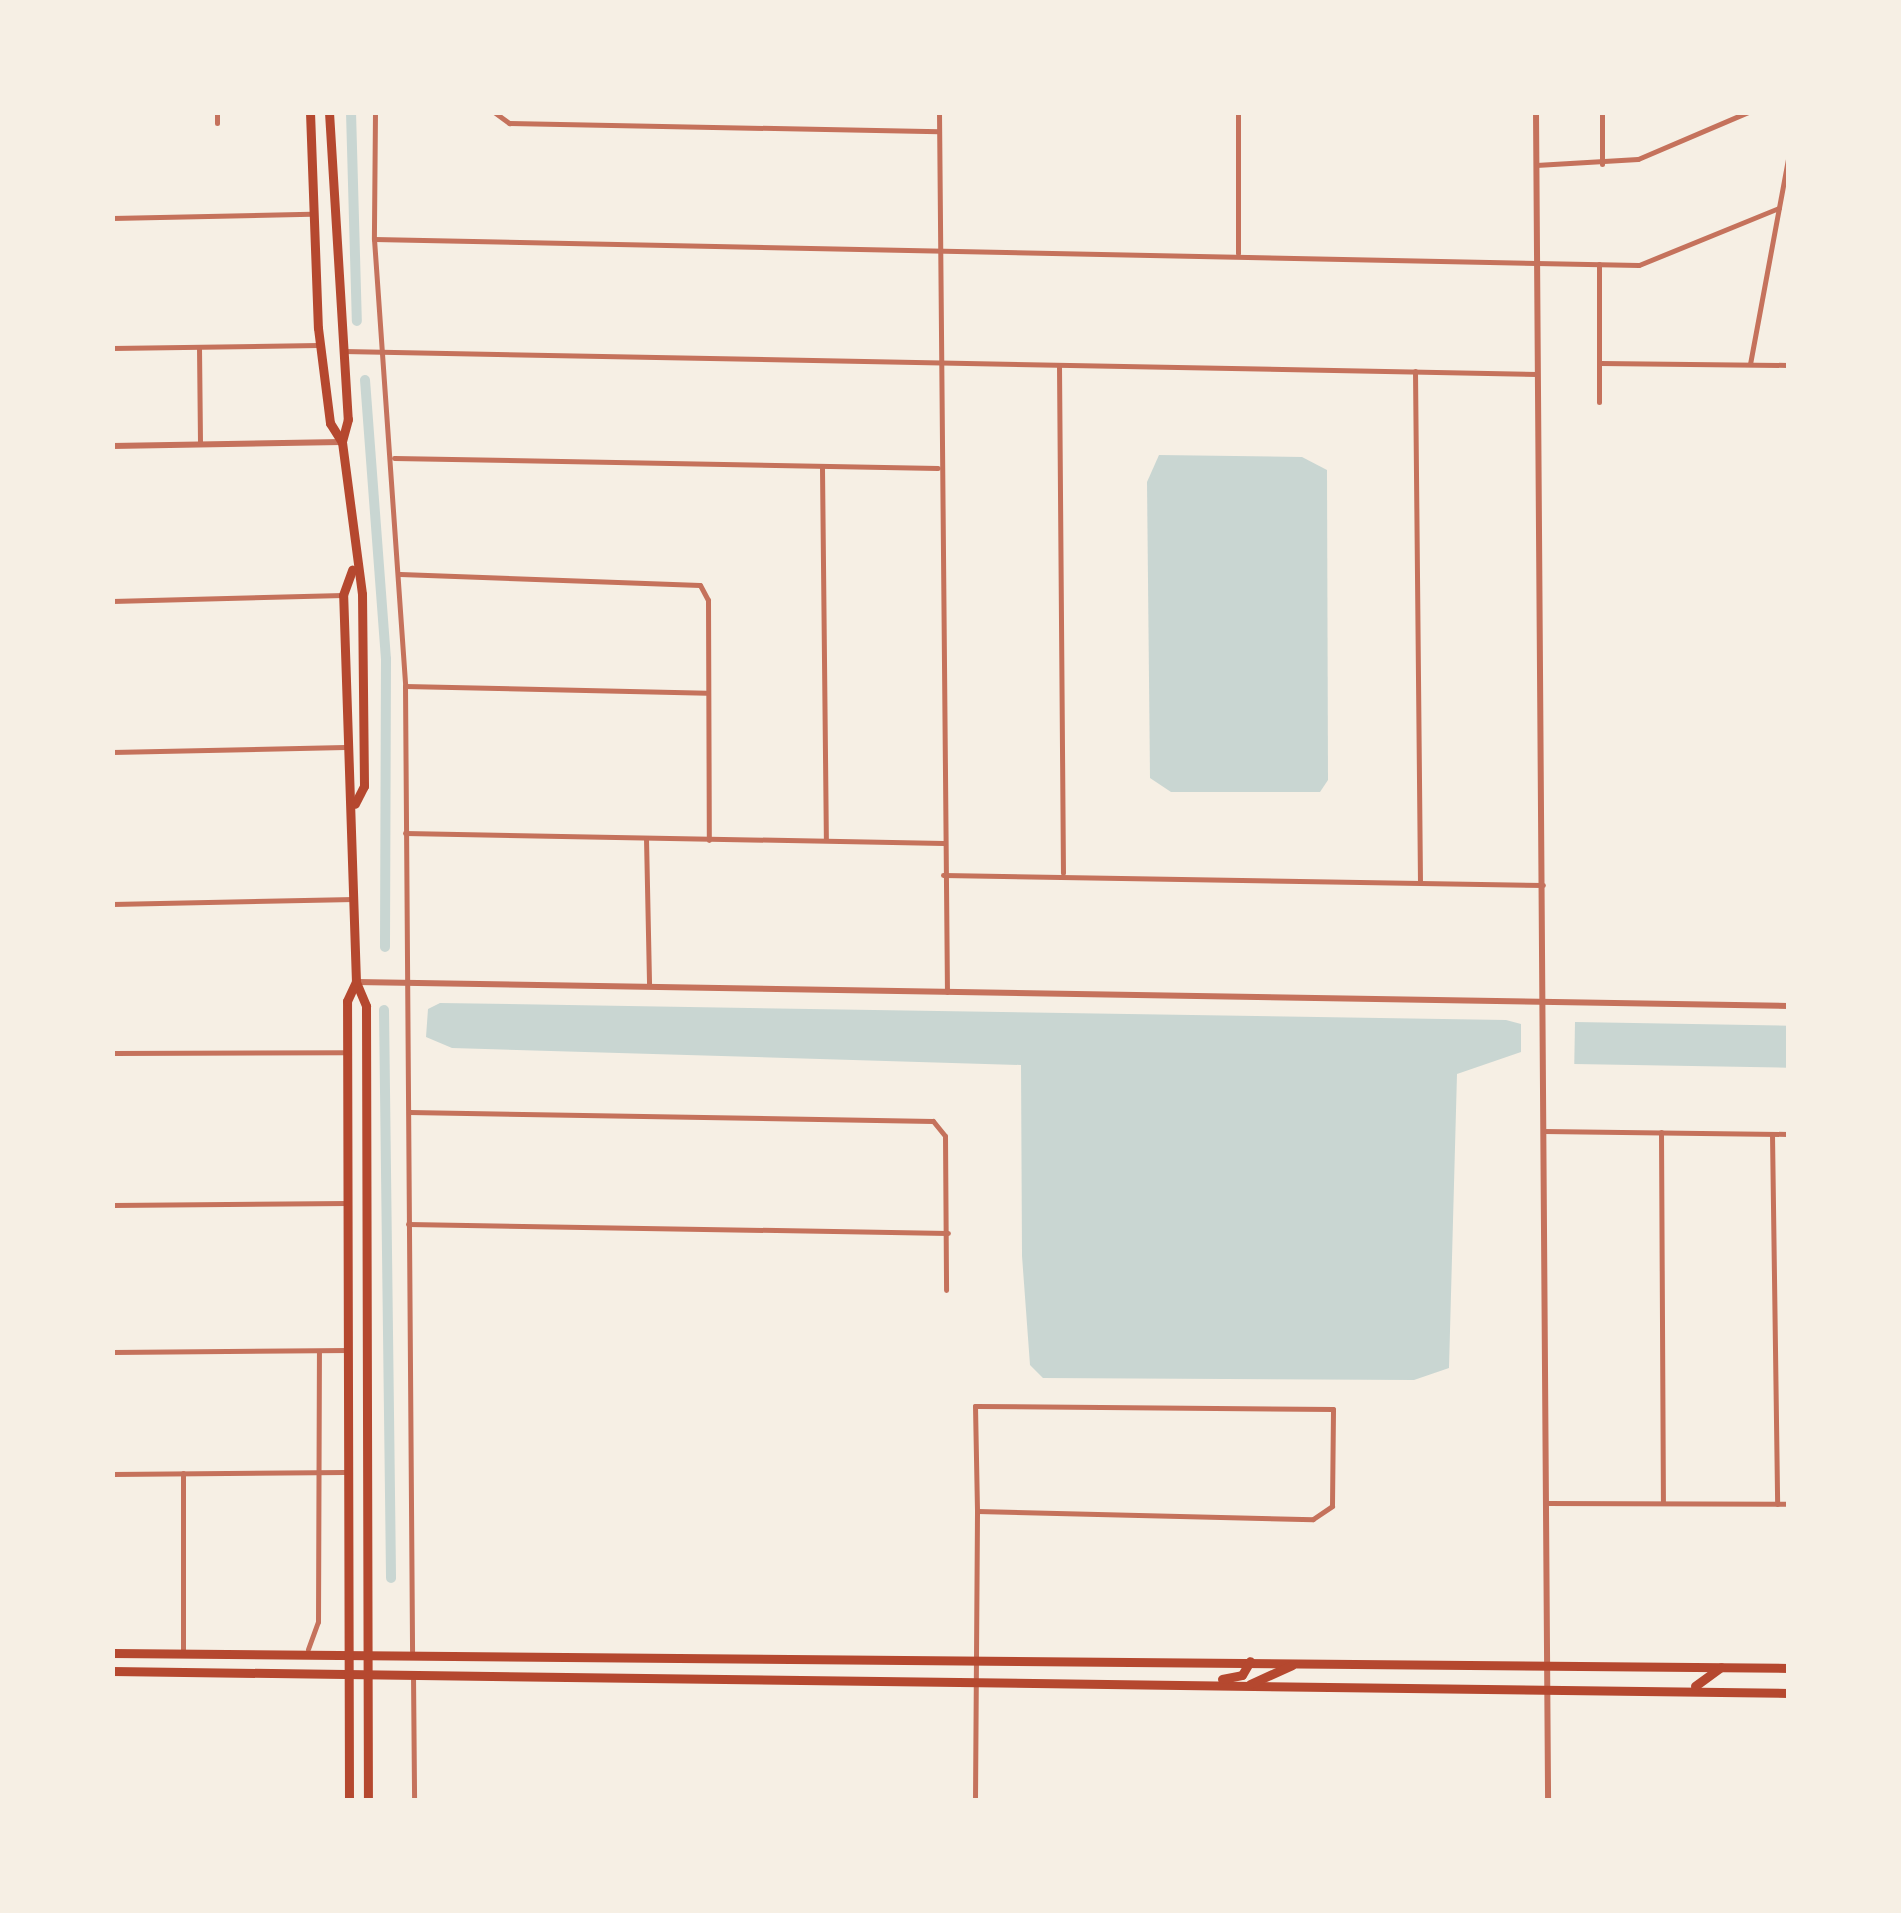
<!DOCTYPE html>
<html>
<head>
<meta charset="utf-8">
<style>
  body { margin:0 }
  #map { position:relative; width:1901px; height:1913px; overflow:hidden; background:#f6efe4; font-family:"Source Sans 3",sans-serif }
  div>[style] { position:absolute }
  .water>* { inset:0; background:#c9d6d2; transform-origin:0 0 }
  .canal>* { height:10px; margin:-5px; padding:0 5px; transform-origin:5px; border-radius:5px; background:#c9d6d2 }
  .minor>* { height:5px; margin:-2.5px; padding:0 2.5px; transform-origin:2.5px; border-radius:2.5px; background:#c5725c }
  .tertiary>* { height:6px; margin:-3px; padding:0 3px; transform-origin:3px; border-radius:3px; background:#c5725c }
  .primary>* { height:9px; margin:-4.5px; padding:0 4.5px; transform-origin:4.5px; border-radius:4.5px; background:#b5482f }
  span { translate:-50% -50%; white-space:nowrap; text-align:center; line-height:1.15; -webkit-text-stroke:10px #f6efe4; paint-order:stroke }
  .frame { position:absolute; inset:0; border:115px solid #f6efe4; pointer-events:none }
</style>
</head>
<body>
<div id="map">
  <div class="water">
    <i style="clip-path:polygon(1159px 455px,1302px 457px,1327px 470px,1328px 780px,1320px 792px,1171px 792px,1150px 778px,1147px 482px)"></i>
    <i style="clip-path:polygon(440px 1003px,1506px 1020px,1521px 1024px,1521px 1052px,1457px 1074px,1449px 1368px,1414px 1380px,1043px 1378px,1030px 1365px,1022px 1256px,1021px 1065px,452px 1048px,426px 1037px,428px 1009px)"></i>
    <i style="left:1575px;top:1022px;width:213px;height:42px;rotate:1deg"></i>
  </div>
  <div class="canal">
    <i style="left:351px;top:112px;width:209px;rotate:88.4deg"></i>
    <i style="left:365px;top:380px;width:280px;rotate:85.7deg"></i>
    <i style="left:386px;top:659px;width:288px;rotate:90.2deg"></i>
    <i style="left:384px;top:1010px;width:568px;rotate:89.29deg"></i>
  </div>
  <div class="minor">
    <i style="left:217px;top:112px;width:11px;rotate:90deg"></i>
    <i style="left:375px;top:112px;width:127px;rotate:90.5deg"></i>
    <i style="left:374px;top:239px;width:448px;rotate:86deg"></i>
    <i style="left:405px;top:686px;width:965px;rotate:89.58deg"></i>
    <i style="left:494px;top:112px;width:19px;rotate:36deg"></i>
    <i style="left:509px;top:123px;width:430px;rotate:1.1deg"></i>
    <i style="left:939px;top:112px;width:880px;rotate:89.48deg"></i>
    <i style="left:1238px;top:112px;width:141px;rotate:90deg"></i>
    <i style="left:1602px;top:112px;width:52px;rotate:90deg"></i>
    <i style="left:1536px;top:165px;width:102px;rotate:-3.4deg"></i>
    <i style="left:1638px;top:159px;width:120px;rotate:-23.1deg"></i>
    <i style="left:112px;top:218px;width:199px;rotate:-1.2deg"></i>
    <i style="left:374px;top:239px;width:1265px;rotate:1.18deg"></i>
    <i style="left:1639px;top:265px;width:151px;rotate:-22.2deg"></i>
    <i style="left:199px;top:347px;width:97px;rotate:89.4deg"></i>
    <i style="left:112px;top:348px;width:207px;rotate:-0.8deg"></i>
    <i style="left:343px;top:351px;width:1194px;rotate:1.1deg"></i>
    <i style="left:1600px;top:363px;width:188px;rotate:0.6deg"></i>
    <i style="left:1750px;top:364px;width:209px;rotate:-79.5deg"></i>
    <i style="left:1059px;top:366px;width:507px;rotate:89.55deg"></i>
    <i style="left:1415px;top:371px;width:510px;rotate:89.44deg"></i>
    <i style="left:1599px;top:402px;width:138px;rotate:-90deg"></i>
    <i style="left:394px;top:458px;width:544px;rotate:1.05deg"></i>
    <i style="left:822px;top:468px;width:372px;rotate:89.4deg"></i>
    <i style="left:400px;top:574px;width:300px;rotate:2.1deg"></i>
    <i style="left:700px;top:585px;width:17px;rotate:62deg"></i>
    <i style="left:708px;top:600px;width:240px;rotate:89.8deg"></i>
    <i style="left:112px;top:601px;width:231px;rotate:-1.5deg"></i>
    <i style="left:405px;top:686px;width:302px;rotate:1.3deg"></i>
    <i style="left:112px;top:752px;width:233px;rotate:-1.2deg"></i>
    <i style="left:405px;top:833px;width:539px;rotate:1.06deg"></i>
    <i style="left:646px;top:838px;width:148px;rotate:88.8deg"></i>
    <i style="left:943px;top:875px;width:600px;rotate:0.95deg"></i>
    <i style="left:112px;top:904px;width:242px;rotate:-1.2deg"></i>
    <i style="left:112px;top:1053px;width:236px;rotate:-0.2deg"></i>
    <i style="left:409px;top:1112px;width:524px;rotate:0.98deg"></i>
    <i style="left:933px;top:1121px;width:19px;rotate:51deg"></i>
    <i style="left:945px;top:1136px;width:154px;rotate:89.6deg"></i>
    <i style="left:1543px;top:1131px;width:245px;rotate:0.7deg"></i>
    <i style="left:1661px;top:1132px;width:371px;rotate:89.7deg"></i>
    <i style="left:1772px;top:1134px;width:370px;rotate:89.2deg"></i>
    <i style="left:112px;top:1205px;width:236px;rotate:-0.5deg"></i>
    <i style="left:408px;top:1224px;width:540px;rotate:0.95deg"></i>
    <i style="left:112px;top:1352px;width:237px;rotate:-0.5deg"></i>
    <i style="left:183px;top:1473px;width:178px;rotate:90deg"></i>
    <i style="left:112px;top:1474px;width:233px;rotate:-0.5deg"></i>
    <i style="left:1546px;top:1503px;width:242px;rotate:0.2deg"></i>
    <i style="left:308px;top:1649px;width:29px;rotate:-70deg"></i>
    <i style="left:318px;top:1622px;width:271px;rotate:-89.8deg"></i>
    <i style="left:413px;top:1674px;width:126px;rotate:89.5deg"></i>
    <i style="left:975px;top:1800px;width:289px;rotate:-89.6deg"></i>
    <i style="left:977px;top:1511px;width:336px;rotate:1.4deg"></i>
    <i style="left:1313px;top:1519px;width:23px;rotate:-34deg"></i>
    <i style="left:1332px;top:1506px;width:97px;rotate:-89.4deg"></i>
    <i style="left:1333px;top:1409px;width:358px;rotate:-179.5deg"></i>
    <i style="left:975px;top:1406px;width:105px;rotate:88.9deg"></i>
  </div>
  <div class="tertiary">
    <i style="left:1536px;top:112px;width:1688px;rotate:89.59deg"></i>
    <i style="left:112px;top:446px;width:229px;rotate:-1deg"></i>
    <i style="left:356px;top:982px;width:1432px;rotate:0.96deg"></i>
  </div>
  <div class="primary">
    <i style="left:310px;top:112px;width:216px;rotate:87.9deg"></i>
    <i style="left:318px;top:328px;width:96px;rotate:82.8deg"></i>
    <i style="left:330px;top:423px;width:22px;rotate:58deg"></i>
    <i style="left:329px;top:112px;width:308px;rotate:86.5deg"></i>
    <i style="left:348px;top:419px;width:24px;rotate:105deg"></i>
    <i style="left:342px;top:442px;width:153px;rotate:82.5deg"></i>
    <i style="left:362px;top:594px;width:192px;rotate:89.4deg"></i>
    <i style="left:364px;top:786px;width:20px;rotate:117deg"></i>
    <i style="left:356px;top:982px;width:26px;rotate:67deg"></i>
    <i style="left:366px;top:1006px;width:794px;rotate:89.86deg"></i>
    <i style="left:112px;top:1653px;width:1676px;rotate:0.51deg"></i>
    <i style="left:112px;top:1671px;width:1676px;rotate:0.75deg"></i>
    <i style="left:1222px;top:1679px;width:20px;rotate:-11deg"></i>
    <i style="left:1242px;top:1675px;width:16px;rotate:-60deg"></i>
    <i style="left:1250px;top:1684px;width:46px;rotate:-24.3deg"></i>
    <i style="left:1695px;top:1686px;width:32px;rotate:-36deg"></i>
    <i style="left:349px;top:1800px;width:799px;rotate:-90.14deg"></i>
    <i style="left:347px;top:1001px;width:21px;rotate:-65deg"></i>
    <i style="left:356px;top:982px;width:387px;rotate:-91.9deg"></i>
    <i style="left:343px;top:595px;width:27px;rotate:-70deg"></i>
  </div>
  <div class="frame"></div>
</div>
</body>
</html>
